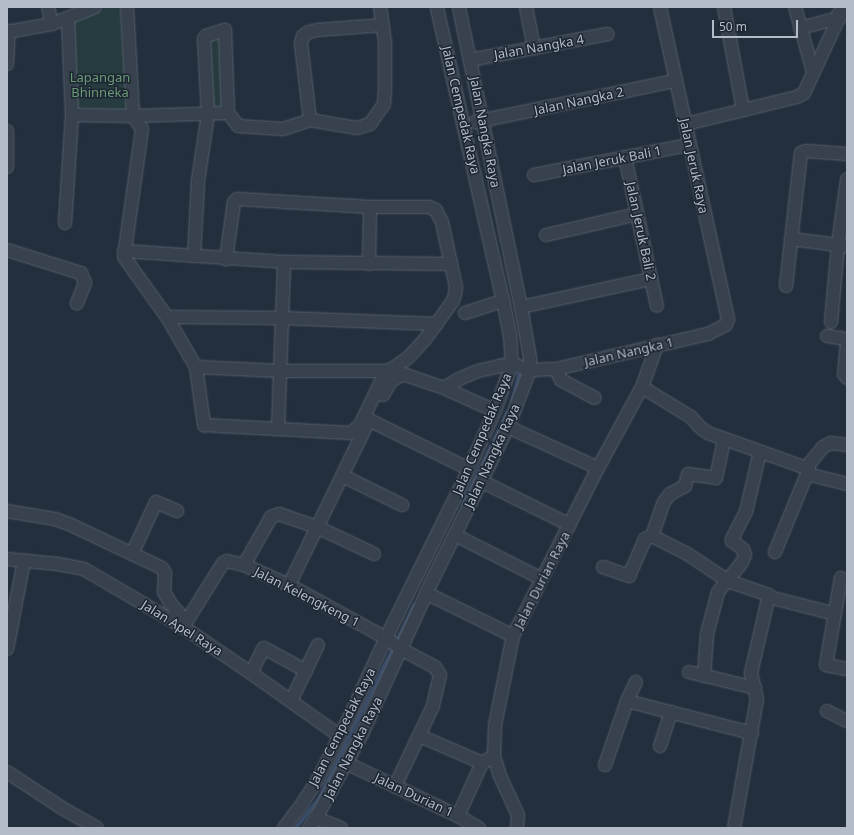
<!DOCTYPE html>
<html>
<head>
<meta charset="utf-8">
<style>
  body { margin:0 }
  #map { position:relative; width:854px; height:835px; overflow:hidden; background:#242f3e; font-family:"Noto Sans",sans-serif }
  div>[style] { position:absolute }
  .green>* { inset:0; background:#263c3f }
  .stream>* { height:3.5px; margin:-1.75px; padding:0 1.75px; transform-origin:1.75px; border-radius:1.75px; background:#394c67 }
  .roads { filter:drop-shadow(0 0 1px #565f6c) drop-shadow(0 0 1px #565f6c) }
  .minor>* { height:12px; margin:-6px; padding:0 6px; transform-origin:6px; border-radius:6px; background:#38414e }
  span { translate:-50% -50%; white-space:nowrap; text-align:center; line-height:1.15; -webkit-text-stroke:3px #1d2633; paint-order:stroke }
  .street-label { font-size:13px; color:#b4bcc9 }
  .park-label { font-size:13px; color:#6b9a76 }
  .frame { position:absolute; inset:0; border:8px solid #b4bcc9; pointer-events:none }
  .scale { position:absolute; left:712px; top:20px; width:86px; height:18px; box-sizing:border-box; border:2px solid #b4bcc9; border-top:0; padding-left:5px; font-size:12px; line-height:14px; white-space:nowrap; color:#b4bcc9; -webkit-text-stroke:3px #1d2633; paint-order:stroke }
</style>
</head>
<body>
<div id="map">
  <div class="green">
    <i style="clip-path:polygon(107px 7px,120px 7px,127px 111px,77px 111px,72px 22px)"></i>
    <i style="clip-path:polygon(225px 30px,228px 113px,207px 116px,206px 36px)"></i>
  </div>
  <div class="stream">
    <i style="left:512px;top:402px;width:27px;rotate:-75deg"></i>
    <i style="left:463px;top:505px;width:102px;rotate:-64.4deg"></i>
    <i style="left:296px;top:828px;width:39px;rotate:-52deg"></i>
    <i style="left:320px;top:797px;width:213px;rotate:-63.8deg"></i>
  </div>
  <div class="roads">
    <div class="minor">
      <i style="left:48px;top:7px;width:17px;rotate:77deg"></i>
      <i style="left:127px;top:7px;width:109px;rotate:86.8deg"></i>
      <i style="left:133px;top:116px;width:16px;rotate:55deg"></i>
      <i style="left:142px;top:129px;width:129px;rotate:98deg"></i>
      <i style="left:124px;top:257px;width:74px;rotate:54.4deg"></i>
      <i style="left:167px;top:317px;width:58px;rotate:59.9deg"></i>
      <i style="left:196px;top:367px;width:59px;rotate:82.1deg"></i>
      <i style="left:204px;top:425px;width:147px;rotate:3.1deg"></i>
      <i style="left:351px;top:433px;width:12px;rotate:-42deg"></i>
      <i style="left:360px;top:425px;width:60px;rotate:-64.3deg"></i>
      <i style="left:526px;top:7px;width:42px;rotate:79deg"></i>
      <i style="left:724px;top:7px;width:105px;rotate:79.5deg"></i>
      <i style="left:795px;top:7px;width:67px;rotate:74.5deg"></i>
      <i style="left:800px;top:28px;width:40px;rotate:-14.4deg"></i>
      <i style="left:839px;top:18px;width:4px;rotate:-104deg"></i>
      <i style="left:7px;top:32px;width:46px;rotate:-10.1deg"></i>
      <i style="left:52px;top:24px;width:46px;rotate:-21.6deg"></i>
      <i style="left:470px;top:60px;width:140px;rotate:-10.7deg"></i>
      <i style="left:7px;top:64px;width:33px;rotate:-87deg"></i>
      <i style="left:228px;top:113px;width:16px;rotate:52deg"></i>
      <i style="left:238px;top:126px;width:45px;rotate:3.8deg"></i>
      <i style="left:283px;top:129px;width:28px;rotate:-18deg"></i>
      <i style="left:310px;top:120px;width:48px;rotate:9.7deg"></i>
      <i style="left:357px;top:128px;width:14px;rotate:-17deg"></i>
      <i style="left:370px;top:124px;width:24px;rotate:-55deg"></i>
      <i style="left:384px;top:104px;width:13px;rotate:-86deg"></i>
      <i style="left:385px;top:91px;width:49px;rotate:-90deg"></i>
      <i style="left:385px;top:42px;width:35px;rotate:-98deg"></i>
      <i style="left:72px;top:115px;width:61px;rotate:0.9deg"></i>
      <i style="left:133px;top:116px;width:95px;rotate:-1.8deg"></i>
      <i style="left:310px;top:120px;width:78px;rotate:-96.7deg"></i>
      <i style="left:301px;top:43px;width:7px;rotate:-74deg"></i>
      <i style="left:303px;top:36px;width:7px;rotate:-34deg"></i>
      <i style="left:309px;top:32px;width:8px;rotate:-14deg"></i>
      <i style="left:317px;top:30px;width:66px;rotate:-4.3deg"></i>
      <i style="left:475px;top:122px;width:204px;rotate:-11.6deg"></i>
      <i style="left:686px;top:124px;width:114px;rotate:-13.7deg"></i>
      <i style="left:797px;top:97px;width:8px;rotate:-30deg"></i>
      <i style="left:804px;top:93px;width:78px;rotate:-65.1deg"></i>
      <i style="left:837px;top:22px;width:18px;rotate:-56deg"></i>
      <i style="left:7px;top:131px;width:36px;rotate:90deg"></i>
      <i style="left:625px;top:157px;width:152px;rotate:77.9deg"></i>
      <i style="left:534px;top:175px;width:158px;rotate:-11deg"></i>
      <i style="left:65px;top:223px;width:108px;rotate:-86.3deg"></i>
      <i style="left:72px;top:115px;width:96px;rotate:-92.4deg"></i>
      <i style="left:546px;top:235px;width:93px;rotate:-13deg"></i>
      <i style="left:791px;top:239px;width:56px;rotate:7.1deg"></i>
      <i style="left:7px;top:250px;width:77px;rotate:17.3deg"></i>
      <i style="left:81px;top:273px;width:11px;rotate:68deg"></i>
      <i style="left:85px;top:283px;width:22px;rotate:112deg"></i>
      <i style="left:124px;top:251px;width:160px;rotate:3.9deg"></i>
      <i style="left:284px;top:262px;width:167px;rotate:0.7deg"></i>
      <i style="left:194px;top:256px;width:75px;rotate:-86.9deg"></i>
      <i style="left:198px;top:181px;width:68px;rotate:-81.5deg"></i>
      <i style="left:208px;top:114px;width:75px;rotate:-93.1deg"></i>
      <i style="left:204px;top:39px;width:4px;rotate:-56deg"></i>
      <i style="left:206px;top:36px;width:20px;rotate:-18deg"></i>
      <i style="left:225px;top:30px;width:83px;rotate:87.9deg"></i>
      <i style="left:369px;top:264px;width:57px;rotate:-89deg"></i>
      <i style="left:786px;top:286px;width:134px;rotate:-83.6deg"></i>
      <i style="left:801px;top:153px;width:5px;rotate:-22deg"></i>
      <i style="left:806px;top:151px;width:41px;rotate:4.2deg"></i>
      <i style="left:521px;top:307px;width:133px;rotate:-12.2deg"></i>
      <i style="left:465px;top:313px;width:40px;rotate:-18deg"></i>
      <i style="left:167px;top:317px;width:115px;rotate:0.5deg"></i>
      <i style="left:282px;top:318px;width:155px;rotate:2.2deg"></i>
      <i style="left:831px;top:322px;width:77px;rotate:-84.8deg"></i>
      <i style="left:838px;top:245px;width:66px;rotate:-82.1deg"></i>
      <i style="left:827px;top:336px;width:20px;rotate:9deg"></i>
      <i style="left:847px;top:342px;width:32px;rotate:95deg"></i>
      <i style="left:844px;top:374px;width:5px;rotate:53deg"></i>
      <i style="left:196px;top:367px;width:84px;rotate:2.7deg"></i>
      <i style="left:280px;top:371px;width:106px"></i>
      <i style="left:386px;top:371px;width:6px;rotate:-18deg"></i>
      <i style="left:392px;top:369px;width:21px;rotate:-35deg"></i>
      <i style="left:409px;top:357px;width:25px;rotate:-48deg"></i>
      <i style="left:426px;top:338px;width:46px;rotate:-53.9deg"></i>
      <i style="left:453px;top:301px;width:7px;rotate:-74deg"></i>
      <i style="left:455px;top:294px;width:7px;rotate:-82deg"></i>
      <i style="left:456px;top:287px;width:66px;rotate:-102.2deg"></i>
      <i style="left:442px;top:222px;width:13px;rotate:-117deg"></i>
      <i style="left:436px;top:210px;width:8px;rotate:-157deg"></i>
      <i style="left:429px;top:207px;width:59px;rotate:180deg"></i>
      <i style="left:370px;top:207px;width:133px;rotate:-176.6deg"></i>
      <i style="left:237px;top:199px;width:4px;rotate:135deg"></i>
      <i style="left:234px;top:202px;width:58px;rotate:98deg"></i>
      <i style="left:556px;top:369px;width:12px;rotate:66deg"></i>
      <i style="left:561px;top:380px;width:38px;rotate:28deg"></i>
      <i style="left:642px;top:387px;width:57px;rotate:31.5deg"></i>
      <i style="left:691px;top:417px;width:15px;rotate:48deg"></i>
      <i style="left:701px;top:428px;width:9px;rotate:36deg"></i>
      <i style="left:708px;top:433px;width:107px;rotate:19.6deg"></i>
      <i style="left:809px;top:469px;width:90px;rotate:112.3deg"></i>
      <i style="left:444px;top:388px;width:17px;rotate:-31deg"></i>
      <i style="left:459px;top:379px;width:21px;rotate:-23deg"></i>
      <i style="left:478px;top:371px;width:22px;rotate:-13deg"></i>
      <i style="left:499px;top:366px;width:13px;rotate:-9deg"></i>
      <i style="left:512px;top:364px;width:19px;rotate:18deg"></i>
      <i style="left:530px;top:370px;width:26px;rotate:-2deg"></i>
      <i style="left:556px;top:369px;width:156px;rotate:-13deg"></i>
      <i style="left:708px;top:334px;width:20px;rotate:-27deg"></i>
      <i style="left:726px;top:325px;width:6px;rotate:-72deg"></i>
      <i style="left:728px;top:319px;width:319px;rotate:-102.3deg"></i>
      <i style="left:383px;top:395px;width:16px;rotate:-60deg"></i>
      <i style="left:391px;top:381px;width:14px;rotate:-30deg"></i>
      <i style="left:403px;top:374px;width:43px;rotate:18.9deg"></i>
      <i style="left:444px;top:388px;width:56px;rotate:24.3deg"></i>
      <i style="left:369px;top:420px;width:111px;rotate:26.1deg"></i>
      <i style="left:508px;top:427px;width:99px;rotate:24.5deg"></i>
      <i style="left:278px;top:429px;width:167px;rotate:-87.9deg"></i>
      <i style="left:806px;top:468px;width:27px;rotate:-51deg"></i>
      <i style="left:823px;top:447px;width:9px;rotate:-27deg"></i>
      <i style="left:831px;top:443px;width:16px;rotate:7deg"></i>
      <i style="left:807px;top:474px;width:41px;rotate:14deg"></i>
      <i style="left:343px;top:476px;width:66px;rotate:26.2deg"></i>
      <i style="left:481px;top:481px;width:99px;rotate:26.3deg"></i>
      <i style="left:7px;top:511px;width:49px;rotate:9.5deg"></i>
      <i style="left:55px;top:519px;width:15px;rotate:20deg"></i>
      <i style="left:69px;top:524px;width:103px;rotate:25.3deg"></i>
      <i style="left:162px;top:568px;width:6px;rotate:59deg"></i>
      <i style="left:165px;top:573px;width:19px;rotate:93deg"></i>
      <i style="left:164px;top:592px;width:14px;rotate:60deg"></i>
      <i style="left:171px;top:604px;width:23px;rotate:49deg"></i>
      <i style="left:455px;top:535px;width:97px;rotate:26.8deg"></i>
      <i style="left:652px;top:536px;width:36px;rotate:-71deg"></i>
      <i style="left:664px;top:502px;width:10px;rotate:-53deg"></i>
      <i style="left:670px;top:494px;width:17px;rotate:-28deg"></i>
      <i style="left:685px;top:486px;width:12px;rotate:-76deg"></i>
      <i style="left:688px;top:474px;width:28px;rotate:8deg"></i>
      <i style="left:716px;top:478px;width:39px;rotate:-78deg"></i>
      <i style="left:132px;top:554px;width:57px;rotate:-65.2deg"></i>
      <i style="left:156px;top:502px;width:23px;rotate:23deg"></i>
      <i style="left:7px;top:559px;width:51px;rotate:5.6deg"></i>
      <i style="left:58px;top:564px;width:26px;rotate:11deg"></i>
      <i style="left:84px;top:569px;width:115px;rotate:30.4deg"></i>
      <i style="left:183px;top:627px;width:82px;rotate:34.1deg"></i>
      <i style="left:251px;top:673px;width:109px;rotate:35.3deg"></i>
      <i style="left:244px;top:565px;width:55px;rotate:-60.6deg"></i>
      <i style="left:271px;top:517px;width:9px;rotate:-21deg"></i>
      <i style="left:279px;top:514px;width:40px;rotate:18.9deg"></i>
      <i style="left:317px;top:527px;width:63px;rotate:25.3deg"></i>
      <i style="left:603px;top:567px;width:28px;rotate:19deg"></i>
      <i style="left:629px;top:576px;width:40px;rotate:-66.6deg"></i>
      <i style="left:645px;top:539px;width:8px;rotate:-23deg"></i>
      <i style="left:652px;top:536px;width:38px;rotate:27deg"></i>
      <i style="left:686px;top:553px;width:50px;rotate:33.7deg"></i>
      <i style="left:728px;top:581px;width:43px;rotate:18.9deg"></i>
      <i style="left:769px;top:595px;width:80px;rotate:103deg"></i>
      <i style="left:751px;top:673px;width:27px;rotate:77deg"></i>
      <i style="left:757px;top:699px;width:131px;rotate:100.1deg"></i>
      <i style="left:841px;top:578px;width:88px;rotate:99.8deg"></i>
      <i style="left:826px;top:665px;width:21px;rotate:11deg"></i>
      <i style="left:289px;top:585px;width:183px;rotate:-64.1deg"></i>
      <i style="left:426px;top:593px;width:97px;rotate:26.3deg"></i>
      <i style="left:769px;top:597px;width:68px;rotate:14.4deg"></i>
      <i style="left:183px;top:627px;width:75px;rotate:-58deg"></i>
      <i style="left:223px;top:563px;width:4px;rotate:-27deg"></i>
      <i style="left:227px;top:561px;width:17px;rotate:13deg"></i>
      <i style="left:244px;top:565px;width:49px;rotate:24deg"></i>
      <i style="left:289px;top:585px;width:111px;rotate:28.7deg"></i>
      <i style="left:386px;top:638px;width:19px;rotate:36deg"></i>
      <i style="left:401px;top:649px;width:38px;rotate:28deg"></i>
      <i style="left:435px;top:667px;width:9px;rotate:58deg"></i>
      <i style="left:440px;top:675px;width:32px;rotate:103deg"></i>
      <i style="left:433px;top:706px;width:89px;rotate:115.4deg"></i>
      <i style="left:7px;top:649px;width:90px;rotate:-79.1deg"></i>
      <i style="left:689px;top:672px;width:68px;rotate:13.6deg"></i>
      <i style="left:251px;top:673px;width:28px;rotate:-63deg"></i>
      <i style="left:264px;top:648px;width:48px;rotate:28.7deg"></i>
      <i style="left:704px;top:676px;width:42px;rotate:-85.9deg"></i>
      <i style="left:707px;top:634px;width:43px;rotate:-75.3deg"></i>
      <i style="left:718px;top:592px;width:38px;rotate:-51deg"></i>
      <i style="left:742px;top:562px;width:8px;rotate:-67deg"></i>
      <i style="left:745px;top:555px;width:6px;rotate:-108deg"></i>
      <i style="left:743px;top:549px;width:14px;rotate:-144deg"></i>
      <i style="left:732px;top:541px;width:2px;rotate:-90deg"></i>
      <i style="left:732px;top:539px;width:30px;rotate:-63deg"></i>
      <i style="left:746px;top:512px;width:62px;rotate:-76.9deg"></i>
      <i style="left:291px;top:701px;width:62px;rotate:-64.3deg"></i>
      <i style="left:627px;top:701px;width:21px;rotate:-65deg"></i>
      <i style="left:827px;top:711px;width:22px;rotate:27deg"></i>
      <i style="left:420px;top:736px;width:68px;rotate:23.5deg"></i>
      <i style="left:660px;top:746px;width:36px;rotate:-72deg"></i>
      <i style="left:346px;top:763px;width:124px;rotate:25.3deg"></i>
      <i style="left:458px;top:816px;width:24px;rotate:30deg"></i>
      <i style="left:605px;top:765px;width:68px;rotate:-71deg"></i>
      <i style="left:627px;top:701px;width:129px;rotate:14.4deg"></i>
      <i style="left:7px;top:772px;width:66px;rotate:33.2deg"></i>
      <i style="left:62px;top:808px;width:40px;rotate:29.7deg"></i>
      <i style="left:458px;top:816px;width:58px;rotate:-65.6deg"></i>
      <i style="left:482px;top:763px;width:14px;rotate:-30deg"></i>
      <i style="left:316px;top:818px;width:27px;rotate:22deg"></i>
      <i style="left:284px;top:828px;width:26px;rotate:-53deg"></i>
      <i style="left:300px;top:807px;width:33px;rotate:-57deg"></i>
      <i style="left:318px;top:779px;width:68px;rotate:-63.1deg"></i>
      <i style="left:349px;top:718px;width:88px;rotate:-65.2deg"></i>
      <i style="left:386px;top:638px;width:188px;rotate:-63.8deg"></i>
      <i style="left:469px;top:469px;width:64px;rotate:-65.9deg"></i>
      <i style="left:495px;top:411px;width:50px;rotate:-70.1deg"></i>
      <i style="left:512px;top:364px;width:28px;rotate:-94deg"></i>
      <i style="left:510px;top:336px;width:36px;rotate:-101deg"></i>
      <i style="left:503px;top:301px;width:301px;rotate:-102.7deg"></i>
      <i style="left:309px;top:828px;width:12px;rotate:-55deg"></i>
      <i style="left:316px;top:818px;width:96px;rotate:-61.3deg"></i>
      <i style="left:362px;top:734px;width:168px;rotate:-65.4deg"></i>
      <i style="left:432px;top:581px;width:172px;rotate:-63.7deg"></i>
      <i style="left:508px;top:427px;width:61px;rotate:-68.9deg"></i>
      <i style="left:530px;top:370px;width:12px;rotate:-90deg"></i>
      <i style="left:530px;top:358px;width:52px;rotate:-100deg"></i>
      <i style="left:521px;top:307px;width:306px;rotate:-101.7deg"></i>
      <i style="left:517px;top:828px;width:13px;rotate:-86deg"></i>
      <i style="left:518px;top:815px;width:43px;rotate:-114.8deg"></i>
      <i style="left:500px;top:776px;width:21px;rotate:-107deg"></i>
      <i style="left:494px;top:756px;width:31px;rotate:-88deg"></i>
      <i style="left:495px;top:725px;width:91px;rotate:-78.6deg"></i>
      <i style="left:513px;top:636px;width:188px;rotate:-63.2deg"></i>
      <i style="left:598px;top:468px;width:92px;rotate:-61.5deg"></i>
      <i style="left:642px;top:387px;width:45px;rotate:-70.3deg"></i>
    </div>
  </div>
  <div class="street-label">
    <span style="left:539px;top:47px;rotate:-10deg">Jalan Nangka 4</span>
    <span style="left:579px;top:101px;rotate:-12deg">Jalan Nangka 2</span>
    <span style="left:461px;top:110px;rotate:77deg">Jalan Cempedak Raya</span>
    <span style="left:485px;top:132px;rotate:79deg">Jalan Nangka Raya</span>
    <span style="left:612px;top:160px;rotate:-11deg">Jalan Jeruk Bali 1</span>
    <span style="left:694px;top:166px;rotate:78deg">Jalan Jeruk Raya</span>
    <span style="left:641px;top:231px;rotate:78deg">Jalan Jeruk Bali 2</span>
    <span style="left:629px;top:352px;rotate:-13deg">Jalan Nangka 1</span>
    <span style="left:482px;top:434px;rotate:-67deg">Jalan Cempedak Raya</span>
    <span style="left:492px;top:456px;rotate:-65deg">Jalan Nangka Raya</span>
    <span style="left:542px;top:580px;rotate:-63deg">Jalan Durian Raya</span>
    <span style="left:307px;top:597px;rotate:27deg">Jalan Kelengkeng 1</span>
    <span style="left:182px;top:628px;rotate:32deg">Jalan Apel Raya</span>
    <span style="left:342px;top:727px;rotate:-63deg">Jalan Cempedak Raya</span>
    <span style="left:353px;top:748px;rotate:-63deg">Jalan Nangka Raya</span>
    <span style="left:414px;top:795px;rotate:25deg">Jalan Durian 1</span>
  </div>
  <div class="park-label">
    <span style="left:100px;top:85px">Lapangan<br>Bhinneka</span>
  </div>
  <div class="frame"></div>
  <div class="scale">50 m</div>
</div>
</body>
</html>
